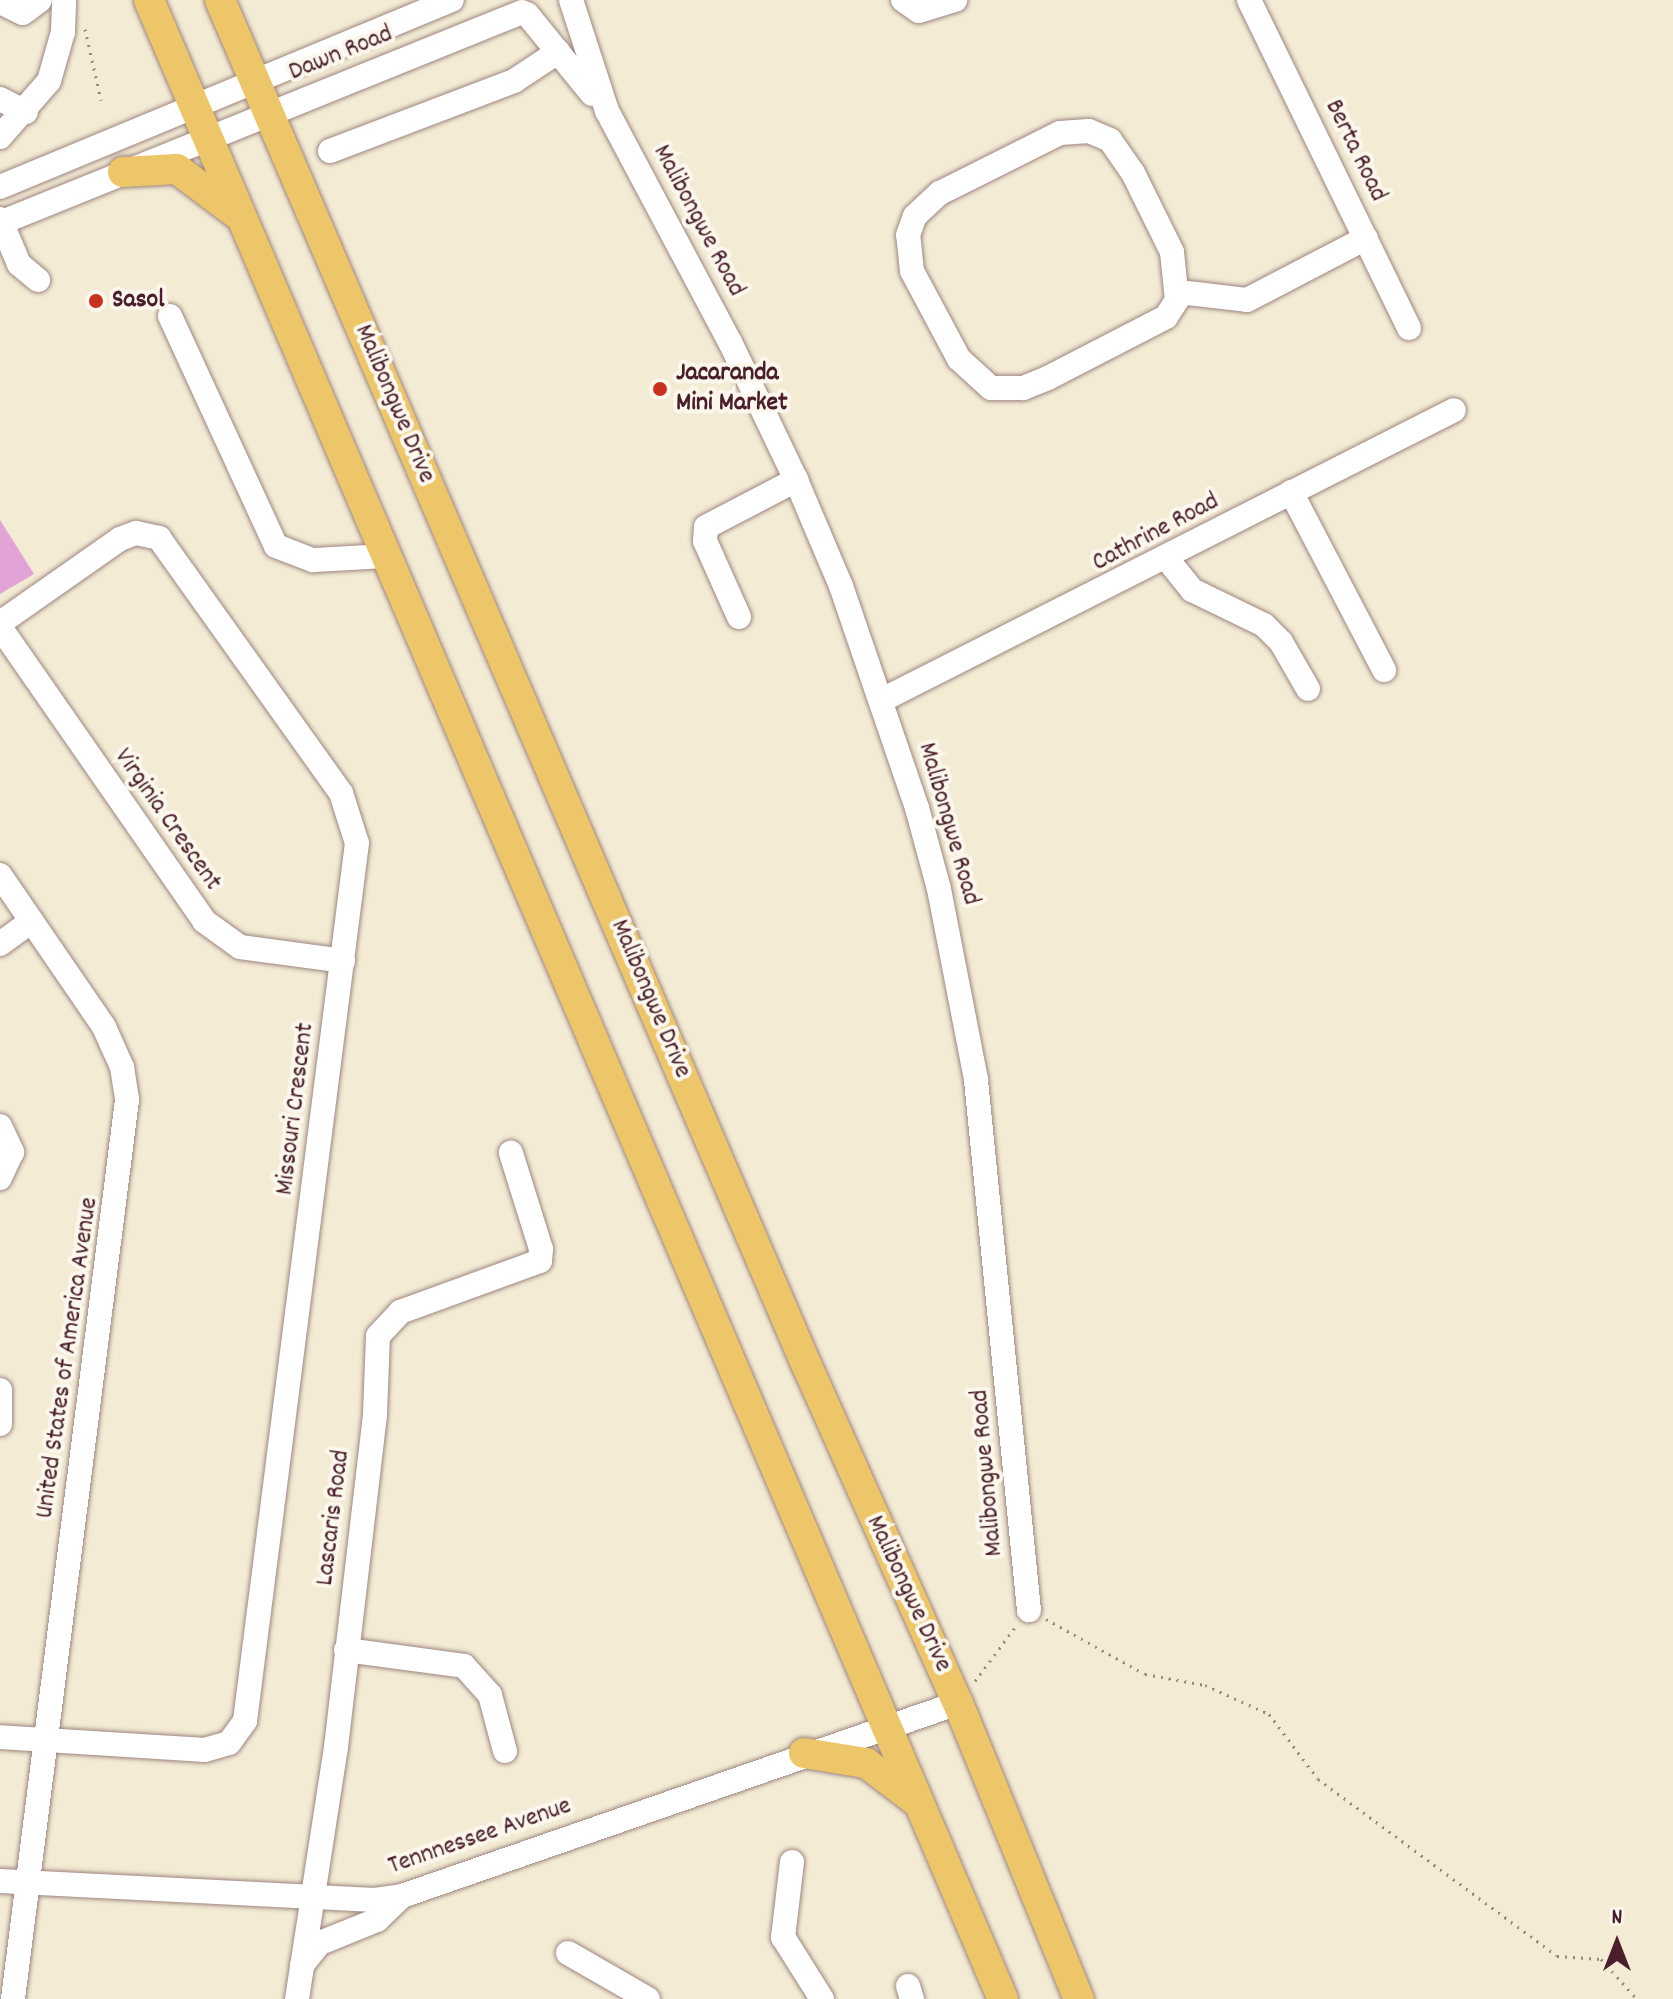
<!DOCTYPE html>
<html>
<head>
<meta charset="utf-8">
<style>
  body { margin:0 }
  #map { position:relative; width:1673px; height:1999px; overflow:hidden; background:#f3ebd4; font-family:Dekko,sans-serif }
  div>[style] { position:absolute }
  .building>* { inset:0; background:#e2a3d6 }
  .path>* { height:3px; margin-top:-1.5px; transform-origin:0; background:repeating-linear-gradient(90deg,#9e8580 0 2px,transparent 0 8px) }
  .roads { filter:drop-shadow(0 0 2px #9e8580) drop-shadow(0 0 2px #9e8580) }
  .minor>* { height:24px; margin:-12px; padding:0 12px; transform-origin:12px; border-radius:12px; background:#fff }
  .major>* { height:30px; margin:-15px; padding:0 15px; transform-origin:15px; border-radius:15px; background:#ecc669 }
  .dots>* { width:22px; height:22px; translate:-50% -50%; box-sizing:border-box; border:4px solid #fbf7ec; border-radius:50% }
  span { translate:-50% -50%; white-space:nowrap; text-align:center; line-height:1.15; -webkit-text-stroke:8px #fbf7ec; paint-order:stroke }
  .street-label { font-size:26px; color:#4a1f2b }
  .poi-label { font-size:26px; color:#4a1f2b; font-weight:700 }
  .left { translate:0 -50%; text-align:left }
  .north { position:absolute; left:1577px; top:1903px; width:80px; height:80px; -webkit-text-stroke:6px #fbf7ec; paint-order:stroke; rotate:0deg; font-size:22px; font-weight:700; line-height:32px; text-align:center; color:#4a1f2b }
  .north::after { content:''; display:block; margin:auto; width:28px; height:36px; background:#4a1f2b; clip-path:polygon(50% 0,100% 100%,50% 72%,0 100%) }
</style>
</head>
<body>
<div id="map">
  <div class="building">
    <i style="clip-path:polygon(0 520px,34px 574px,0 594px)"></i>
  </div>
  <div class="path">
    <i style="left:85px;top:29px;width:73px;rotate:77.3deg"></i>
    <i style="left:1046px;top:1619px;width:113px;rotate:29.1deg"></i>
    <i style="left:1145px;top:1674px;width:61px;rotate:10.4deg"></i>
    <i style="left:1205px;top:1685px;width:70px;rotate:24.4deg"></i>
    <i style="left:1269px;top:1714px;width:81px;rotate:53deg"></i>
    <i style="left:1318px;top:1779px;width:297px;rotate:36.5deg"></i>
    <i style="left:1557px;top:1956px;width:44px;rotate:3.9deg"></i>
    <i style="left:1601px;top:1959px;width:54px;rotate:48deg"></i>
    <i style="left:975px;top:1681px;width:69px;rotate:-53.3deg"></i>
  </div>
  <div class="roads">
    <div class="minor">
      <i style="left:571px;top:0;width:117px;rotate:72deg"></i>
      <i style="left:607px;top:111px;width:262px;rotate:62deg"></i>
      <i style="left:730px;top:342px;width:153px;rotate:64.4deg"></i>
      <i style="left:796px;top:480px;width:115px;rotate:67deg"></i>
      <i style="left:841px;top:586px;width:235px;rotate:71.1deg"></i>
      <i style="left:917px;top:808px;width:84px;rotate:74.8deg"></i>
      <i style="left:939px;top:889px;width:195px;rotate:79deg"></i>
      <i style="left:976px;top:1080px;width:533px;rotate:84.29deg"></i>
      <i style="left:903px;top:0;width:19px;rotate:35deg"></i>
      <i style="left:919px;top:11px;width:38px;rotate:-17deg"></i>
      <i style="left:1249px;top:0;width:365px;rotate:64deg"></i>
      <i style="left:0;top:2px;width:25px;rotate:26deg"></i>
      <i style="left:23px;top:13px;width:21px;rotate:-37deg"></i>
      <i style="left:527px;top:14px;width:103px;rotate:50.9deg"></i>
      <i style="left:0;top:99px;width:29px;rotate:27deg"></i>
      <i style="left:1089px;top:131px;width:23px;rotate:23deg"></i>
      <i style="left:1110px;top:140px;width:40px;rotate:55.1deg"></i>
      <i style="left:1133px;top:173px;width:88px;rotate:63.7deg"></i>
      <i style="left:1172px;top:252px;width:48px;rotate:84.1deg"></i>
      <i style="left:1177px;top:300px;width:20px;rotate:123deg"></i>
      <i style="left:1166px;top:317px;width:133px;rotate:152.7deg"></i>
      <i style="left:1048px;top:378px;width:27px;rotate:158deg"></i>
      <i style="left:1023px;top:388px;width:32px;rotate:180deg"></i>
      <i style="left:991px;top:388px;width:43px;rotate:-137.8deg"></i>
      <i style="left:959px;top:359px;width:100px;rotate:-118.1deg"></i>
      <i style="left:912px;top:271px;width:36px;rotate:-96deg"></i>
      <i style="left:908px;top:235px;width:20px;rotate:-70deg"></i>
      <i style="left:915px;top:216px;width:34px;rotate:-43deg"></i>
      <i style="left:940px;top:193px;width:134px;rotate:-26.6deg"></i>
      <i style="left:1060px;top:133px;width:29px;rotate:-4deg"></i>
      <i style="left:0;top:137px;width:74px;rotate:-48.8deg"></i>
      <i style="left:49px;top:81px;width:51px;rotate:-74.1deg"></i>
      <i style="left:63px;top:32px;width:32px;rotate:-88deg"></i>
      <i style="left:330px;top:151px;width:197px;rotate:-20.8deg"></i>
      <i style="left:514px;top:81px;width:53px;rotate:-33.4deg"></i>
      <i style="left:0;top:187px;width:489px;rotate:-22.5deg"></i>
      <i style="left:0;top:219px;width:49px;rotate:67.1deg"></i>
      <i style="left:19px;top:264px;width:25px;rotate:40deg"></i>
      <i style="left:0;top:223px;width:563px;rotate:-22.01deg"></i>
      <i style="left:1179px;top:292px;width:68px;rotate:6.7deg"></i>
      <i style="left:1247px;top:300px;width:134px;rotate:-27.5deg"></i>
      <i style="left:170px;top:316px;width:253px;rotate:65.3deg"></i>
      <i style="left:276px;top:546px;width:40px;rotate:21deg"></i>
      <i style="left:313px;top:560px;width:74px;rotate:-3.1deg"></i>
      <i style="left:1291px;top:492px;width:201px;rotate:62.4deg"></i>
      <i style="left:1167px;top:559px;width:40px;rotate:51deg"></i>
      <i style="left:1192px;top:590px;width:80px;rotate:25.9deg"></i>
      <i style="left:1264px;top:625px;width:24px;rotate:45deg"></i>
      <i style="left:1281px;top:642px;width:54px;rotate:60.1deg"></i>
      <i style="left:739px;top:617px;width:83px;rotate:-114.1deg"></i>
      <i style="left:705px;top:541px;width:14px;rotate:-86deg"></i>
      <i style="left:706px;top:527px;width:102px;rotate:-27.6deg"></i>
      <i style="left:0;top:623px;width:146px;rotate:-35deg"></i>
      <i style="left:120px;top:539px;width:17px;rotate:-21deg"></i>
      <i style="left:136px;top:533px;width:24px;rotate:12deg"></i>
      <i style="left:159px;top:538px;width:313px;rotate:54.5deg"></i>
      <i style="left:341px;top:793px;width:52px;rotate:72.3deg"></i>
      <i style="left:357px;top:843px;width:885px;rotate:97.27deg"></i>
      <i style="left:245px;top:1721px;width:27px;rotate:126deg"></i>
      <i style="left:229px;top:1743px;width:25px;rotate:164deg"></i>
      <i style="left:205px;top:1750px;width:205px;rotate:-176.4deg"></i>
      <i style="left:0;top:627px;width:358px;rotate:55.2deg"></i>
      <i style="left:204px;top:921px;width:44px;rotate:35.8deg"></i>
      <i style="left:240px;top:947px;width:104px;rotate:7.7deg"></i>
      <i style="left:882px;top:700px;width:641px;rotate:-26.88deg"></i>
      <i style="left:0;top:875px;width:184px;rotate:55.6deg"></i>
      <i style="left:104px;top:1027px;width:44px;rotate:65.8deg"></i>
      <i style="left:122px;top:1067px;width:33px;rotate:81deg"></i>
      <i style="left:127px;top:1100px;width:906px;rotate:97.23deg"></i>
      <i style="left:0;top:944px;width:39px;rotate:-36deg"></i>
      <i style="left:0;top:1126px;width:29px;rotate:65deg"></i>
      <i style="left:12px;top:1152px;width:29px;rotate:115deg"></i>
      <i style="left:0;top:1390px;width:34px;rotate:90deg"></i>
      <i style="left:346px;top:1650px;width:119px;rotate:7.7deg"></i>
      <i style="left:464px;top:1666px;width:39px;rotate:48deg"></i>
      <i style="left:490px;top:1695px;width:58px;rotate:75deg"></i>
      <i style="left:792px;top:1862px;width:76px;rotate:96.8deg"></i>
      <i style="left:783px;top:1937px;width:73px;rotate:57.8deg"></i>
      <i style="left:0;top:1881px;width:375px;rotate:2.9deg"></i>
      <i style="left:375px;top:1900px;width:27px;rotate:-8deg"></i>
      <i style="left:402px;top:1896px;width:589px;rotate:-19.14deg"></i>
      <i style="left:568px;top:1953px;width:92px;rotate:29.9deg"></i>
      <i style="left:302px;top:1965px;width:28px;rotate:-51deg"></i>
      <i style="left:320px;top:1943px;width:61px;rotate:-22deg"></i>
      <i style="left:377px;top:1920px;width:35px;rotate:-44deg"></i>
      <i style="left:908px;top:1986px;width:14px;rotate:73deg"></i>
      <i style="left:297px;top:1999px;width:255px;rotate:-81.2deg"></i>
      <i style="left:336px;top:1747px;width:335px;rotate:-83.3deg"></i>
      <i style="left:375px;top:1414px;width:78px;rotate:-87.8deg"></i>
      <i style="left:378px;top:1336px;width:33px;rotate:-47deg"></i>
      <i style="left:400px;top:1312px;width:149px;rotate:-20deg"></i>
      <i style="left:540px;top:1261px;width:12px;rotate:-85deg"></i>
      <i style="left:541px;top:1249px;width:101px;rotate:-107.4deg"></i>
    </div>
    <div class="major">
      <i style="left:149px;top:0;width:2174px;rotate:66.87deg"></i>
      <i style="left:220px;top:0;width:1487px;rotate:66.75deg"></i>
      <i style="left:807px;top:1366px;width:369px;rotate:65.9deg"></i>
      <i style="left:958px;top:1703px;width:320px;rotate:67.8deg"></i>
      <i style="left:123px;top:172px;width:54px;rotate:-3.2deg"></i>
      <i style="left:177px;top:169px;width:75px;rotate:36.9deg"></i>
      <i style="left:804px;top:1753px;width:63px;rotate:9.2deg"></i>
      <i style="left:866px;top:1763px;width:63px;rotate:37.2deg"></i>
    </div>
  </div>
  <div class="dots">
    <i style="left:96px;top:301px;background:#c8321e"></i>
    <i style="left:660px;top:389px;background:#c8321e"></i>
  </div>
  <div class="street-label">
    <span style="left:341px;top:54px;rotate:-22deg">Dawn Road</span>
    <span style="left:1355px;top:151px;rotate:64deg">Berta Road</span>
    <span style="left:698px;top:221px;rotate:62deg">Malibongwe Road</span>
    <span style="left:394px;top:404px;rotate:67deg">Malibongwe Drive</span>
    <span style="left:1156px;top:533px;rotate:-28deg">Cathrine Road</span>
    <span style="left:167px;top:820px;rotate:55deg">Virginia Crescent</span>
    <span style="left:948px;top:824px;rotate:74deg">Malibongwe Road</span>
    <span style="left:650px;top:999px;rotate:67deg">Malibongwe Drive</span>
    <span style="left:296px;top:1109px;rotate:-83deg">Missouri Crescent</span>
    <span style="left:68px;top:1358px;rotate:-82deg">United States of America Avenue</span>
    <span style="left:988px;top:1473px;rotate:-95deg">Malibongwe Road</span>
    <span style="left:334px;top:1518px;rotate:-83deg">Lascaris Road</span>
    <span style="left:908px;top:1594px;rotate:65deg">Malibongwe Drive</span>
    <span style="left:480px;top:1837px;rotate:-19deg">Tennnessee Avenue</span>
  </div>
  <div class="poi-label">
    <span class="left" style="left:112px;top:301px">Sasol</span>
    <span class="left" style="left:676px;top:389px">Jacaranda<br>Mini Market</span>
  </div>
  <div class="north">N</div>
</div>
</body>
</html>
